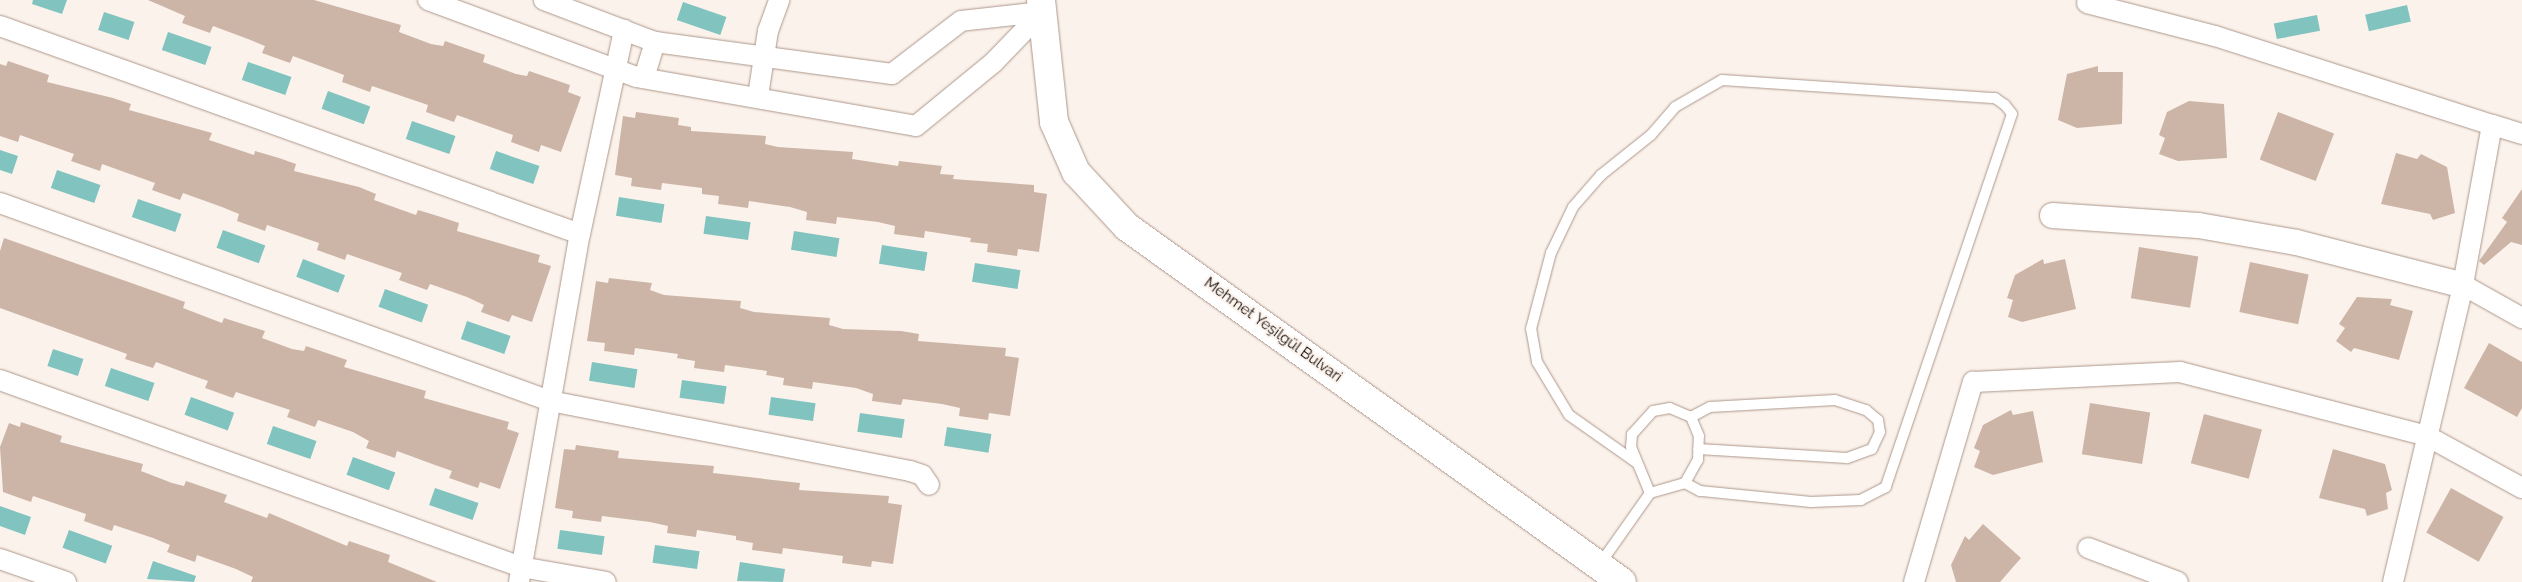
<!DOCTYPE html>
<html>
<head>
<meta charset="utf-8">
<style>
  body { margin:0 }
  #map { position:relative; width:2522px; height:582px; overflow:hidden; background:#fbf2ec; font-family:Raleway,sans-serif }
  div>[style] { position:absolute }
  .water>* { inset:0; background:#80c3bf; transform-origin:0 0 }
  .building>* { inset:0; background:#ccb5a6; transform-origin:0 0 }
  .roads { filter:drop-shadow(0 0 1px #ad9789) drop-shadow(0 0 1px #ad9789) }
  .service>* { height:10px; margin:-5px; padding:0 5px; transform-origin:5px; border-radius:5px; background:#fff }
  .minor>* { height:20px; margin:-10px; padding:0 10px; transform-origin:10px; border-radius:10px; background:#fff }
  .tertiary>* { height:25px; margin:-12.5px; padding:0 12.5px; transform-origin:12.5px; border-radius:12.5px; background:#fff }
  .secondary>* { height:28px; margin:-14px; padding:0 14px; transform-origin:14px; border-radius:14px; background:#fff }
  span { translate:-50% -50%; white-space:nowrap; text-align:center; line-height:1.15; -webkit-text-stroke:4px #fbf2ec; paint-order:stroke }
  .street-label { font-size:15px; color:#120a06 }
</style>
</head>
<body>
<div id="map">
  <div class="water">
    <i style="clip-path:polygon(33px 0,67px 0,62px 14px,32px 4px)"></i>
    <i style="left:683px;top:2px;width:46px;height:19px;rotate:19deg"></i>
    <i style="left:2407px;top:5px;width:17px;height:43px;rotate:77deg"></i>
    <i style="left:104px;top:12px;width:32px;height:19px;rotate:18deg"></i>
    <i style="left:2317px;top:15px;width:16px;height:44px;rotate:79deg"></i>
    <i style="left:168px;top:32px;width:46px;height:19px;rotate:19deg"></i>
    <i style="left:248px;top:62px;width:46px;height:19px;rotate:19deg"></i>
    <i style="left:328px;top:91px;width:45px;height:19px;rotate:20deg"></i>
    <i style="left:412px;top:121px;width:46px;height:19px;rotate:19deg"></i>
    <i style="clip-path:polygon(0 150px,18px 156px,12px 174px,0 170px)"></i>
    <i style="left:496px;top:151px;width:46px;height:19px;rotate:19deg"></i>
    <i style="left:57px;top:170px;width:46px;height:19px;rotate:19deg"></i>
    <i style="left:619px;top:197px;width:46px;height:19px;rotate:9deg"></i>
    <i style="left:138px;top:199px;width:46px;height:19px;rotate:19deg"></i>
    <i style="left:706px;top:216px;width:45px;height:18px;rotate:8deg"></i>
    <i style="left:223px;top:230px;width:45px;height:19px;rotate:20deg"></i>
    <i style="left:794px;top:231px;width:46px;height:19px;rotate:9deg"></i>
    <i style="left:882px;top:245px;width:46px;height:19px;rotate:9deg"></i>
    <i style="left:303px;top:259px;width:45px;height:19px;rotate:21deg"></i>
    <i style="left:975px;top:263px;width:46px;height:19px;rotate:9deg"></i>
    <i style="left:385px;top:289px;width:46px;height:19px;rotate:20deg"></i>
    <i style="left:467px;top:321px;width:46px;height:19px;rotate:19deg"></i>
    <i style="left:53px;top:349px;width:32px;height:18px;rotate:18deg"></i>
    <i style="left:592px;top:362px;width:46px;height:19px;rotate:9deg"></i>
    <i style="left:111px;top:368px;width:46px;height:19px;rotate:19deg"></i>
    <i style="left:682px;top:380px;width:45px;height:18px;rotate:8deg"></i>
    <i style="left:191px;top:397px;width:46px;height:19px;rotate:20deg"></i>
    <i style="left:771px;top:397px;width:45px;height:18px;rotate:8deg"></i>
    <i style="left:860px;top:413px;width:45px;height:19px;rotate:8deg"></i>
    <i style="left:273px;top:426px;width:46px;height:19px;rotate:19deg"></i>
    <i style="left:947px;top:427px;width:45px;height:19px;rotate:9deg"></i>
    <i style="left:353px;top:457px;width:45px;height:19px;rotate:20deg"></i>
    <i style="left:435px;top:488px;width:46px;height:18px;rotate:19deg"></i>
    <i style="clip-path:polygon(0 506px,31px 517px,25px 535px,0 526px)"></i>
    <i style="left:69px;top:530px;width:46px;height:19px;rotate:20deg"></i>
    <i style="left:560px;top:530px;width:45px;height:19px;rotate:8deg"></i>
    <i style="left:655px;top:545px;width:45px;height:18px;rotate:8deg"></i>
    <i style="clip-path:polygon(153px 561px,196px 576px,194px 582px,147px 579px)"></i>
    <i style="clip-path:polygon(740px 562px,785px 569px,783px 582px,737px 581px)"></i>
  </div>
  <div class="building">
    <i style="clip-path:polygon(148px 0,314px 0,401px 25px,399px 32px,431px 44px,443px 46px,445px 41px,485px 55px,483px 62px,516px 74px,527px 76px,529px 71px,570px 85px,568px 92px,581px 97px,561px 152px,541px 145px,539px 152px,511px 142px,513px 135px,457px 115px,454px 122px,426px 112px,428px 105px,372px 86px,370px 92px,342px 82px,344px 75px,293px 56px,290px 63px,262px 53px,265px 46px,248px 39px,213px 26px,210px 33px,182px 23px,185px 16px)"></i>
    <i style="clip-path:polygon(8px 61px,49px 75px,47px 82px,113px 98px,131px 104px,129px 110px,212px 133px,209px 140px,254px 155px,255px 151px,279px 158px,296px 164px,294px 171px,359px 187px,376px 194px,374px 200px,416px 215px,418px 210px,441px 217px,459px 223px,457px 231px,540px 255px,538px 262px,551px 266px,532px 322px,512px 315px,509px 322px,481px 312px,484px 305px,467px 297px,430px 284px,427px 290px,399px 280px,402px 273px,347px 254px,345px 260px,317px 250px,319px 243px,267px 225px,265px 231px,237px 221px,239px 214px,222px 207px,183px 193px,180px 200px,152px 190px,155px 183px,102px 164px,100px 171px,71px 161px,74px 154px,20px 135px,18px 142px,0 136px,0 64px,6px 66px)"></i>
    <i style="clip-path:polygon(2098px 66px,2098px 72px,2123px 72px,2122px 124px,2077px 128px,2058px 120px,2067px 74px)"></i>
    <i style="clip-path:polygon(2189px 101px,2224px 104px,2227px 158px,2178px 161px,2159px 154px,2165px 138px,2159px 135px,2167px 112px)"></i>
    <i style="clip-path:polygon(636px 112px,679px 118px,678px 125px,691px 127px,691px 131px,766px 136px,765px 144px,778px 147px,853px 152px,852px 159px,898px 166px,899px 161px,942px 166px,940px 174px,954px 175px,953px 179px,1034px 185px,1034px 192px,1047px 194px,1039px 252px,1018px 249px,1017px 256px,987px 252px,988px 244px,970px 242px,971px 238px,925px 231px,924px 238px,894px 234px,895px 226px,878px 222px,837px 217px,836px 224px,806px 220px,807px 212px,790px 207px,749px 201px,748px 208px,718px 204px,719px 196px,702px 194px,702px 188px,662px 183px,661px 190px,631px 186px,632px 178px,615px 175px,623px 116px,635px 118px)"></i>
    <i style="left:2278px;top:112px;width:60px;height:51px;rotate:21deg"></i>
    <i style="clip-path:polygon(2396px 153px,2417px 159px,2421px 154px,2447px 167px,2455px 213px,2433px 220px,2430px 214px,2381px 204px)"></i>
    <i style="clip-path:polygon(2522px 189px,2522px 245px,2511px 242px,2484px 265px,2479px 261px,2507px 222px,2502px 218px)"></i>
    <i style="clip-path:polygon(4px 238px,185px 302px,183px 308px,222px 323px,224px 318px,265px 331px,262px 338px,292px 349px,304px 351px,306px 346px,347px 360px,344px 367px,426px 391px,424px 398px,509px 422px,507px 429px,519px 433px,500px 489px,480px 482px,478px 488px,449px 478px,452px 471px,435px 465px,397px 451px,395px 458px,366px 448px,369px 441px,353px 432px,318px 420px,315px 427px,287px 417px,290px 410px,236px 392px,233px 398px,205px 388px,208px 381px,191px 375px,156px 362px,153px 368px,125px 359px,127px 354px,0 308px,0 251px)"></i>
    <i style="left:2139px;top:247px;width:60px;height:52px;rotate:9deg"></i>
    <i style="clip-path:polygon(2043px 259px,2044px 264px,2065px 259px,2076px 309px,2022px 322px,2008px 317px,2013px 300px,2007px 298px,2015px 275px)"></i>
    <i style="left:2250px;top:262px;width:60px;height:51px;rotate:12deg"></i>
    <i style="clip-path:polygon(609px 278px,652px 283px,650px 290px,664px 295px,741px 301px,740px 308px,754px 312px,830px 318px,829px 325px,843px 329px,901px 331px,919px 334px,918px 341px,1006px 348px,1005px 356px,1019px 358px,1010px 416px,989px 413px,988px 420px,959px 416px,960px 408px,942px 404px,903px 399px,901px 405px,872px 401px,873px 394px,856px 388px,813px 382px,812px 389px,783px 385px,784px 378px,766px 375px,767px 371px,725px 365px,724px 372px,694px 368px,695px 361px,677px 358px,678px 354px,635px 348px,634px 355px,604px 351px,605px 343px,587px 341px,596px 281px,608px 283px)"></i>
    <i style="clip-path:polygon(2357px 297px,2392px 299px,2390px 305px,2413px 311px,2399px 360px,2354px 348px,2351px 352px,2336px 341px,2345px 328px,2339px 324px)"></i>
    <i style="clip-path:polygon(2489px 343px,2522px 362px,2522px 408px,2517px 417px,2464px 388px)"></i>
    <i style="left:2090px;top:403px;width:61px;height:52px;rotate:9deg"></i>
    <i style="clip-path:polygon(2011px 410px,2013px 415px,2033px 411px,2043px 462px,1993px 475px,1974px 467px,1980px 451px,1974px 448px,1983px 425px)"></i>
    <i style="left:2204px;top:414px;width:60px;height:51px;rotate:15deg"></i>
    <i style="clip-path:polygon(21px 422px,62px 436px,60px 442px,143px 464px,141px 471px,172px 483px,184px 486px,186px 481px,227px 495px,224px 502px,267px 518px,269px 513px,347px 546px,349px 541px,390px 555px,388px 562px,437px 582px,251px 582px,253px 577px,236px 569px,197px 555px,195px 562px,167px 552px,170px 545px,153px 538px,114px 525px,112px 531px,84px 521px,86px 514px,33px 496px,31px 502px,3px 492px,0 447px,9px 423px,20px 427px)"></i>
    <i style="clip-path:polygon(576px 445px,619px 451px,618px 458px,714px 466px,713px 473px,800px 483px,799px 490px,889px 496px,888px 503px,902px 505px,893px 564px,872px 561px,871px 567px,842px 563px,843px 556px,783px 548px,782px 554px,752px 550px,753px 543px,736px 540px,736px 536px,697px 530px,696px 537px,667px 533px,668px 526px,650px 522px,602px 516px,601px 522px,572px 518px,573px 511px,555px 508px,564px 449px,575px 450px)"></i>
    <i style="clip-path:polygon(2333px 449px,2385px 464px,2392px 490px,2386px 493px,2388px 509px,2367px 516px,2365px 509px,2319px 498px)"></i>
    <i style="left:2451px;top:488px;width:60px;height:51px;rotate:29deg"></i>
    <i style="clip-path:polygon(1983px 524px,2021px 558px,2000px 582px,1956px 582px,1951px 565px,1965px 536px,1969px 540px)"></i>
  </div>
  <div class="roads">
    <div class="service">
      <i style="left:1691px;top:417px;width:21px;rotate:-28deg"></i>
      <i style="left:1710px;top:407px;width:125px;rotate:-3.2deg"></i>
      <i style="left:1835px;top:400px;width:33px;rotate:18deg"></i>
      <i style="left:1866px;top:410px;width:16px;rotate:40deg"></i>
      <i style="left:1878px;top:420px;width:12px;rotate:81deg"></i>
      <i style="left:1880px;top:432px;width:19px;rotate:115deg"></i>
      <i style="left:1872px;top:449px;width:27px;rotate:160deg"></i>
      <i style="left:1847px;top:458px;width:149px;rotate:-176.5deg"></i>
      <i style="left:1637px;top:463px;width:83px;rotate:-144.8deg"></i>
      <i style="left:1569px;top:415px;width:62px;rotate:-121.1deg"></i>
      <i style="left:1537px;top:362px;width:34px;rotate:-100deg"></i>
      <i style="left:1531px;top:329px;width:79px;rotate:-75.3deg"></i>
      <i style="left:1551px;top:253px;width:51px;rotate:-64.4deg"></i>
      <i style="left:1573px;top:207px;width:43px;rotate:-48.8deg"></i>
      <i style="left:1601px;top:175px;width:64px;rotate:-38.7deg"></i>
      <i style="left:1651px;top:135px;width:37px;rotate:-49deg"></i>
      <i style="left:1675px;top:107px;width:54px;rotate:-29.9deg"></i>
      <i style="left:1722px;top:80px;width:274px;rotate:3.8deg"></i>
      <i style="left:1995px;top:98px;width:12px;rotate:35deg"></i>
      <i style="left:2005px;top:105px;width:11px;rotate:52deg"></i>
      <i style="left:2012px;top:114px;width:394px;rotate:108.7deg"></i>
      <i style="left:1886px;top:487px;width:28px;rotate:153deg"></i>
      <i style="left:1861px;top:500px;width:50px;rotate:177.7deg"></i>
      <i style="left:1811px;top:502px;width:112px;rotate:-174.3deg"></i>
      <i style="left:1700px;top:491px;width:17px;rotate:-152deg"></i>
      <i style="left:1600px;top:564px;width:87px;rotate:-54.8deg"></i>
      <i style="left:1650px;top:493px;width:36px;rotate:-16deg"></i>
      <i style="left:1685px;top:483px;width:26px;rotate:-61deg"></i>
      <i style="left:1698px;top:460px;width:24px;rotate:-88deg"></i>
      <i style="left:1699px;top:436px;width:21px;rotate:-113deg"></i>
      <i style="left:1691px;top:417px;width:23px;rotate:-157deg"></i>
      <i style="left:1670px;top:408px;width:17px;rotate:170deg"></i>
      <i style="left:1653px;top:411px;width:31px;rotate:132deg"></i>
      <i style="left:1632px;top:434px;width:13px;rotate:94deg"></i>
      <i style="left:1631px;top:447px;width:50px;rotate:67.6deg"></i>
    </div>
    <div class="minor">
      <i style="left:428px;top:0;width:222px;rotate:20.3deg"></i>
      <i style="left:636px;top:77px;width:284px;rotate:9.9deg"></i>
      <i style="left:916px;top:126px;width:99px;rotate:-39.3deg"></i>
      <i style="left:993px;top:63px;width:71px;rotate:-46.1deg"></i>
      <i style="left:1042px;top:12px;width:81px;rotate:173.7deg"></i>
      <i style="left:961px;top:21px;width:87px;rotate:142.5deg"></i>
      <i style="left:892px;top:74px;width:239px;rotate:-172.3deg"></i>
      <i style="left:655px;top:42px;width:119px;rotate:-159.3deg"></i>
      <i style="left:2087px;top:3px;width:132px;rotate:14.5deg"></i>
      <i style="left:2215px;top:36px;width:291px;rotate:17.8deg"></i>
      <i style="left:0;top:26px;width:616px;rotate:19.73deg"></i>
      <i style="left:644px;top:78px;width:38px;rotate:-73deg"></i>
      <i style="left:758px;top:96px;width:66px;rotate:-81.3deg"></i>
      <i style="left:768px;top:31px;width:33px;rotate:-70deg"></i>
      <i style="left:2522px;top:134px;width:31px;rotate:-163deg"></i>
      <i style="left:2492px;top:125px;width:163px;rotate:100.3deg"></i>
      <i style="left:2463px;top:285px;width:68px;rotate:29.2deg"></i>
      <i style="left:0;top:203px;width:585px;rotate:19.8deg"></i>
      <i style="left:550px;top:401px;width:367px;rotate:11deg"></i>
      <i style="left:910px;top:471px;width:13px;rotate:18deg"></i>
      <i style="left:922px;top:475px;width:12px;rotate:55deg"></i>
      <i style="left:0;top:380px;width:554px;rotate:19.74deg"></i>
      <i style="left:521px;top:567px;width:86px;rotate:10deg"></i>
      <i style="left:2088px;top:548px;width:96px;rotate:20.7deg"></i>
      <i style="left:0;top:559px;width:70px;rotate:19.2deg"></i>
      <i style="left:519px;top:582px;width:353px;rotate:-80.1deg"></i>
      <i style="left:580px;top:234px;width:209px;rotate:-77.8deg"></i>
      <i style="left:1914px;top:582px;width:209px;rotate:-73.6deg"></i>
      <i style="left:1973px;top:382px;width:207px;rotate:-2.8deg"></i>
      <i style="left:2180px;top:372px;width:255px;rotate:14.5deg"></i>
      <i style="left:2427px;top:436px;width:108px;rotate:28.7deg"></i>
      <i style="left:2393px;top:582px;width:305px;rotate:-76.7deg"></i>
    </div>
    <div class="tertiary">
      <i style="left:2052px;top:215px;width:146px;rotate:3.9deg"></i>
      <i style="left:2198px;top:225px;width:99px;rotate:9.8deg"></i>
      <i style="left:2296px;top:242px;width:172px;rotate:14.4deg"></i>
    </div>
    <div class="secondary">
      <i style="left:1041px;top:0;width:123px;rotate:83.9deg"></i>
      <i style="left:1054px;top:122px;width:55px;rotate:66.3deg"></i>
      <i style="left:1076px;top:172px;width:75px;rotate:47.2deg"></i>
      <i style="left:1127px;top:227px;width:609px;rotate:35.65deg"></i>
    </div>
  </div>
  <div class="street-label">
    <span style="left:1273px;top:330px;rotate:36deg">Mehmet Yeşilgül Bulvari</span>
  </div>
</div>
</body>
</html>
